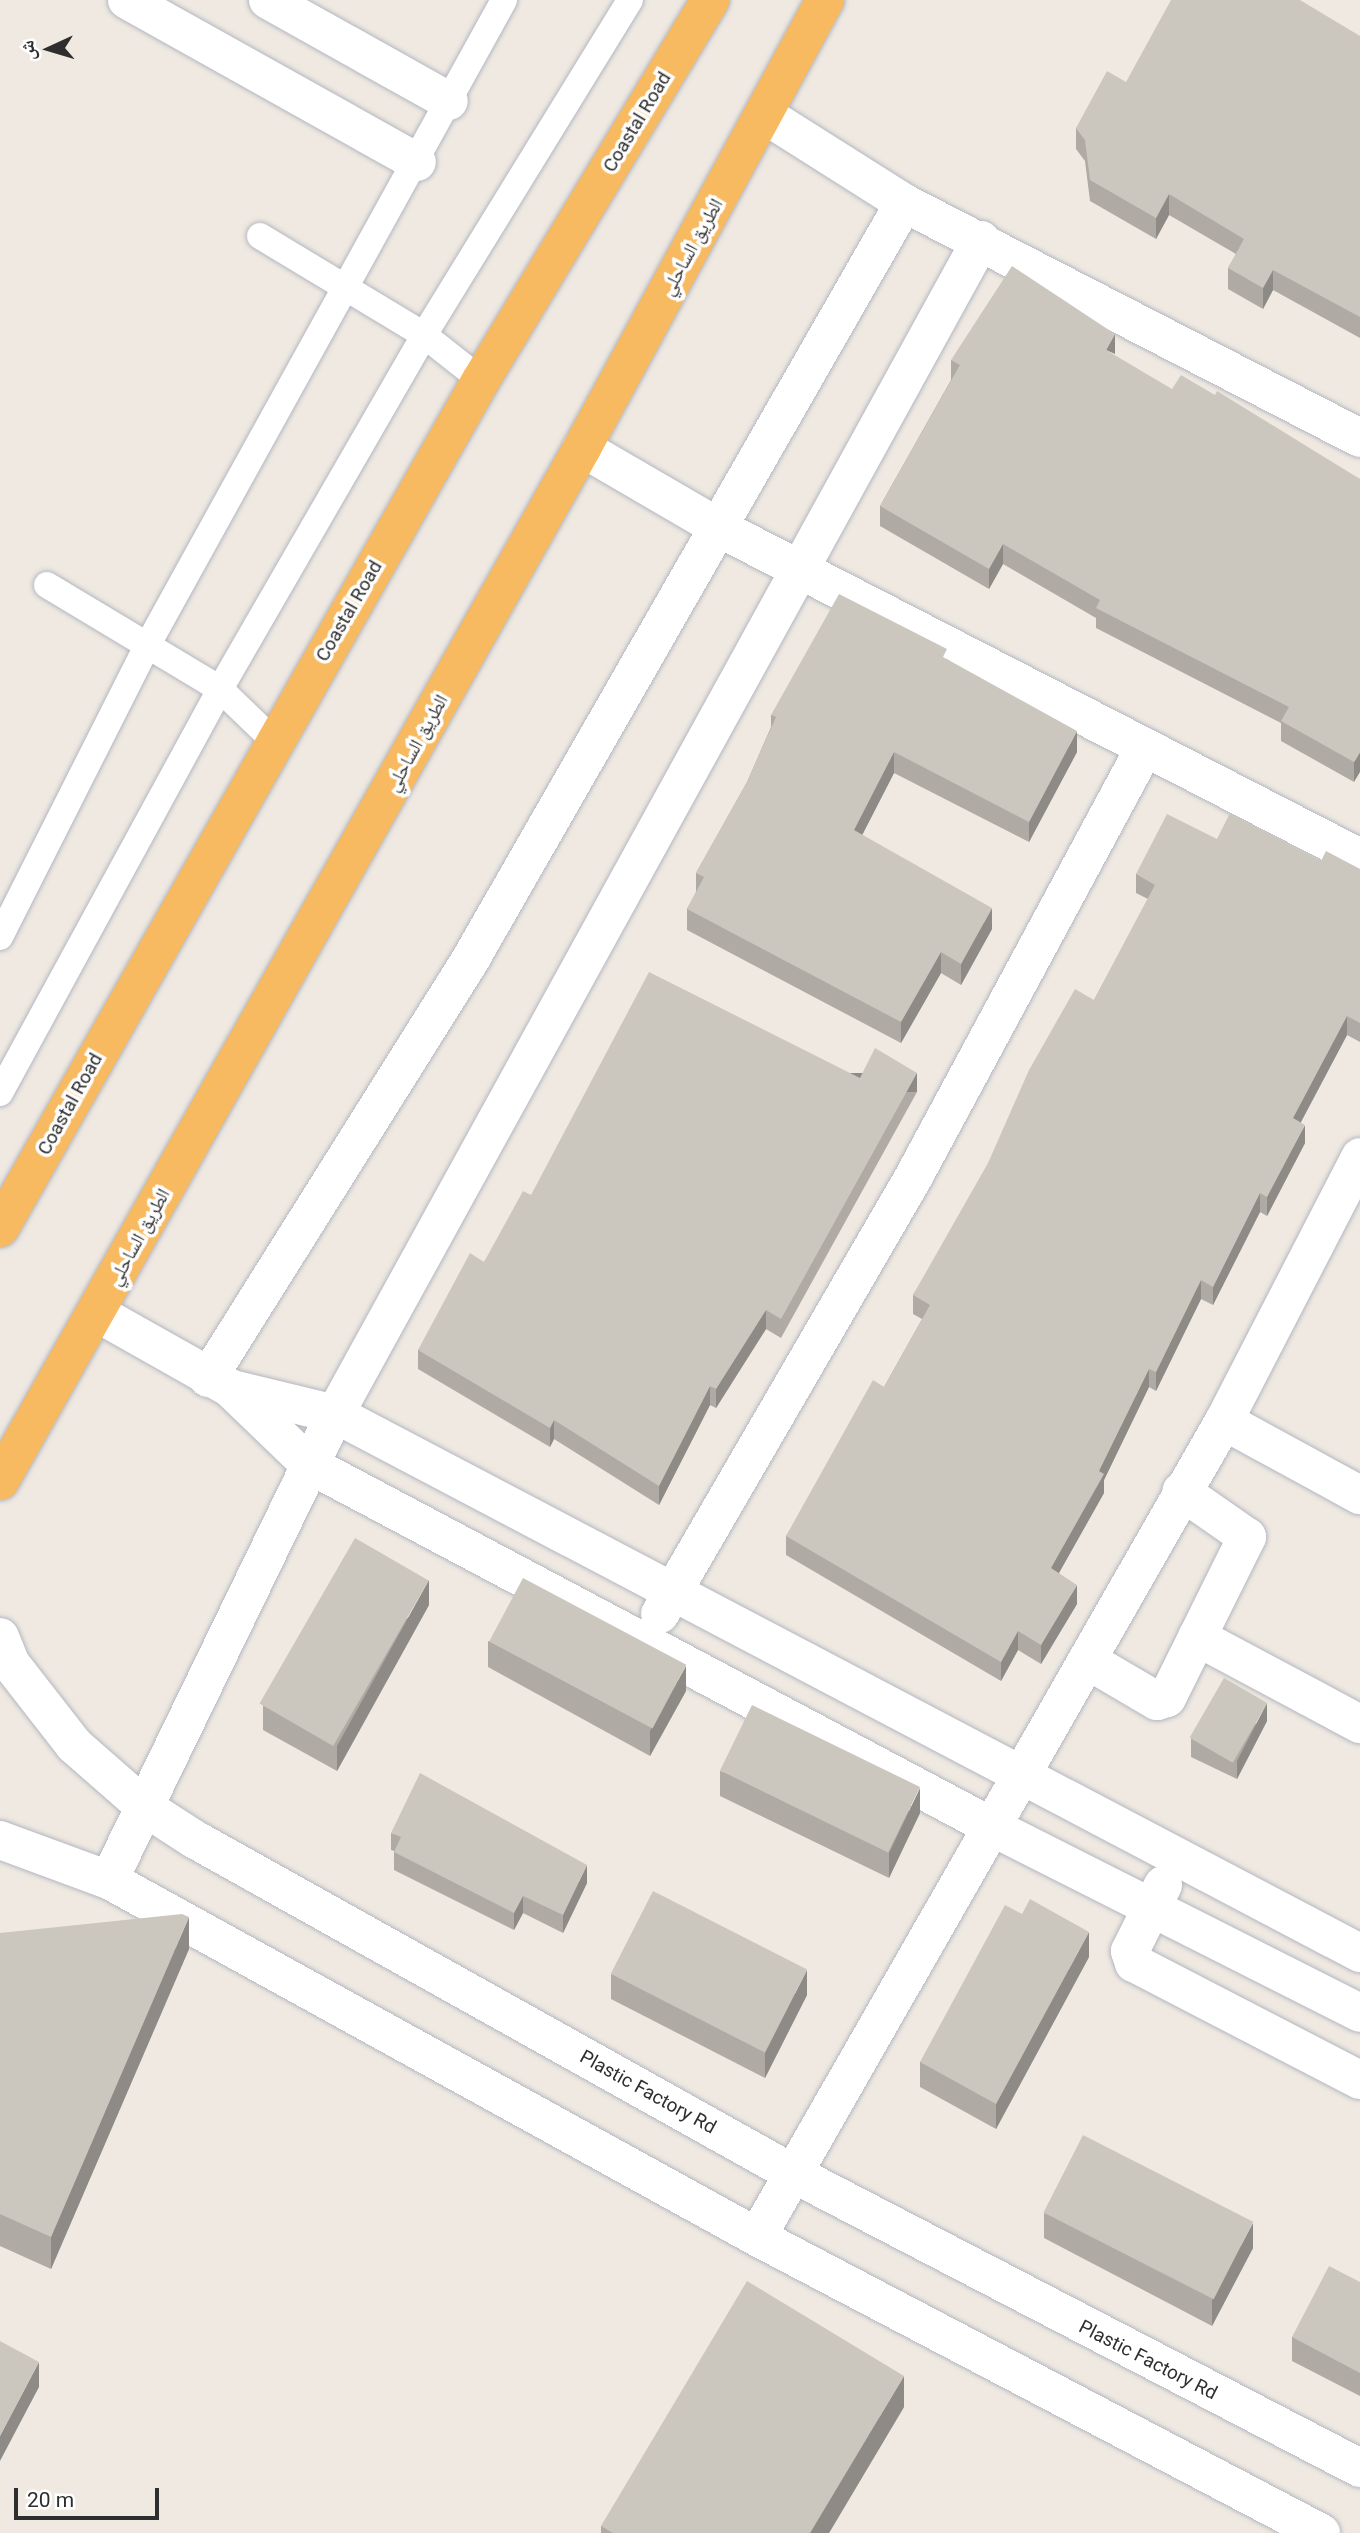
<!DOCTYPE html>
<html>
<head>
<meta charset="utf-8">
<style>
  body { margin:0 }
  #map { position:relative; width:1360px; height:2533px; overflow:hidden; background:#efe9e1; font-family:Roboto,"Noto Naskh Arabic",sans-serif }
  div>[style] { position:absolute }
  .roads { filter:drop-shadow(0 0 2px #b4b7c1) drop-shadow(0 0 2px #b4b7c1) }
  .service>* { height:26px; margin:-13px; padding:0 13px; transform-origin:13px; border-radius:13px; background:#fff }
  .minor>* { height:38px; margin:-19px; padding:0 19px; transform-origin:19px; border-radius:19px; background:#fff }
  .trunk>* { height:38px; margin:-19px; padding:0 19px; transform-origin:19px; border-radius:19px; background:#f8ba60 }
  .wall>* { inset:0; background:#afaba4 }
  .shaded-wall>* { inset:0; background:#8e8b86; transform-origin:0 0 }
  .building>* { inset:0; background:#cbc7bf; transform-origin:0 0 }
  span { translate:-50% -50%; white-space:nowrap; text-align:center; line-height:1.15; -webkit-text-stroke:7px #fff; paint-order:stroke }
  .street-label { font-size:19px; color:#2e2e2e }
  .north { position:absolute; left:14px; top:14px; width:70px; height:70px; -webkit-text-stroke:5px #fff; paint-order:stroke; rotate:266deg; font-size:19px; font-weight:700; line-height:28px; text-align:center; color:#2e2e2e }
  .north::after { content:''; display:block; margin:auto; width:24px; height:32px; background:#2e2e2e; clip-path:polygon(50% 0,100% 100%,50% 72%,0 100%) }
  .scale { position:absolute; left:14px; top:2488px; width:145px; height:32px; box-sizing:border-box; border:4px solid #2e2e2e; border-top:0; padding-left:9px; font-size:21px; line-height:24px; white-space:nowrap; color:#2e2e2e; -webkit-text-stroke:5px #fff; paint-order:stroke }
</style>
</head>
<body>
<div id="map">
  <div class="roads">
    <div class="service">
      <i style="left:260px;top:236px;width:192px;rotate:31.1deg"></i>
      <i style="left:424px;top:335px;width:73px;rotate:38.3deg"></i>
      <i style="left:47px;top:585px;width:202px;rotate:31deg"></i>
      <i style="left:220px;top:689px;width:75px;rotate:43.9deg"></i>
      <i style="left:0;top:937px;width:326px;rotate:-63.2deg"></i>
      <i style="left:147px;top:646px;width:738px;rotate:-61.07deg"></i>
      <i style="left:0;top:1093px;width:460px;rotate:-61.4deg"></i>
      <i style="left:220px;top:689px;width:409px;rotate:-60deg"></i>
      <i style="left:424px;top:335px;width:393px;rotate:-58.4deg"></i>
    </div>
    <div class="minor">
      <i style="left:127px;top:0;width:332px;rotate:29.2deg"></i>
      <i style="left:268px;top:0;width:207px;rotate:29.2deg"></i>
      <i style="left:765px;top:115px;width:165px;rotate:32.3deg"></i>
      <i style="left:904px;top:203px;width:513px;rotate:27.26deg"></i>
      <i style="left:582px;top:448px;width:161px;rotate:30.2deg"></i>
      <i style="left:721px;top:529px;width:719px;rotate:27.24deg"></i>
      <i style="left:97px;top:1313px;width:155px;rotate:29.4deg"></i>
      <i style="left:232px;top:1389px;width:106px;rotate:13.6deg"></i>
      <i style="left:335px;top:1414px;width:1158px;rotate:27.74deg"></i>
      <i style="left:208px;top:1378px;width:499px;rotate:-57.9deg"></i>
      <i style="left:473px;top:955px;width:867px;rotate:-60.18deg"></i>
      <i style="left:233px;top:1391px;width:107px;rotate:43.9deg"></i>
      <i style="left:310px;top:1465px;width:774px;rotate:27.95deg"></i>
      <i style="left:994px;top:1828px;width:410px;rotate:26.8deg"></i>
      <i style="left:1224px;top:1421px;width:155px;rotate:28.6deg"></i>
      <i style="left:660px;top:1614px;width:504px;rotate:-59.87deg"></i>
      <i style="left:913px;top:1178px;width:487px;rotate:-61.7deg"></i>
      <i style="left:0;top:1637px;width:29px;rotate:68deg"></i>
      <i style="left:11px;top:1664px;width:103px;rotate:52.1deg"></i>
      <i style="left:74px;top:1745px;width:96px;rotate:41.2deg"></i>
      <i style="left:146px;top:1808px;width:57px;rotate:32.9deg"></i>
      <i style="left:194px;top:1839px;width:687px;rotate:29.18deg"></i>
      <i style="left:794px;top:2174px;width:638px;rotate:27.45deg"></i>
      <i style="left:1197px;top:1637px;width:185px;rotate:28.1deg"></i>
      <i style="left:1087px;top:1660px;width:81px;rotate:30.4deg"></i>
      <i style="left:1157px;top:1701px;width:10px;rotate:-17deg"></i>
      <i style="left:1167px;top:1698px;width:180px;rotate:-63.6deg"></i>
      <i style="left:1247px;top:1537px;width:80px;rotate:-145.1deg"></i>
      <i style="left:0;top:1840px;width:116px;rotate:20.2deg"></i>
      <i style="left:109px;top:1880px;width:740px;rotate:28.85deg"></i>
      <i style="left:757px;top:2237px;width:637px;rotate:27.69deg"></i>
      <i style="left:109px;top:1880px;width:518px;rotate:-64.13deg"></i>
      <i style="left:335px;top:1414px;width:1340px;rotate:-61.18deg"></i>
      <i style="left:1163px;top:1885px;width:74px;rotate:116.6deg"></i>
      <i style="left:1130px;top:1951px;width:13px;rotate:72deg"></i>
      <i style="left:1134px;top:1963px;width:254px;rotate:27.4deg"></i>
      <i style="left:757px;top:2237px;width:940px;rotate:-60.22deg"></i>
      <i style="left:1224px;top:1421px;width:297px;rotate:-62.7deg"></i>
    </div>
    <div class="trunk">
      <i style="left:0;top:1228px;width:975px;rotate:-60.44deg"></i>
      <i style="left:481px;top:380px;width:444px;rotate:-58.9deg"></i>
      <i style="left:0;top:1481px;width:1186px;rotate:-60.6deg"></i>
      <i style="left:582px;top:448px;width:510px;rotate:-61.52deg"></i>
    </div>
  </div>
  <div class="wall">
    <i style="clip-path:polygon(1360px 36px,1360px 338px,1273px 290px,1263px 309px,1228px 289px,1228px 268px,1236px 254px,1169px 215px,1156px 239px,1090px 201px,1085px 161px,1076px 149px,1076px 128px,1126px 82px)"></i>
    <i style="clip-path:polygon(951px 360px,1172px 389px,1360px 479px,1354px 782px,1281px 741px,1281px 723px,1096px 628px,1096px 618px,1003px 564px,989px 589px,880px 526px,880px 506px,951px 380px)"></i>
    <i style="clip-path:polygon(947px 659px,1077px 752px,1029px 842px,894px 773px,862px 835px,992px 929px,961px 985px,941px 973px,901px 1043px,687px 930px,687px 909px,696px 892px,696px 873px,747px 782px,771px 727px,771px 715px)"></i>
    <i style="clip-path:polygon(1217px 839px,1360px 869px,1360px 1042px,1347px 1035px,1301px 1122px,1305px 1143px,1267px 1216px,1260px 1212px,1213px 1305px,1201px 1299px,1156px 1391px,1149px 1387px,1104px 1480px,1104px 1493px,1059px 1573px,1077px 1604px,1041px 1664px,1018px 1650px,1001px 1681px,786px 1555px,786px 1536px,884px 1387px,922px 1319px,913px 1314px,913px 1295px,1094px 1000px,1148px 899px,1136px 893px,1136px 874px)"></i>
    <i style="clip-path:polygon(860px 1078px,917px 1092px,781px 1338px,766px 1329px,716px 1408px,710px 1405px,659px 1505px,554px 1439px,550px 1447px,418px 1369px,418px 1350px,484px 1262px,531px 1195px)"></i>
    <i style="clip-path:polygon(429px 1605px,337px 1771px,263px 1730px,263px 1705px)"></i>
    <i style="clip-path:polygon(488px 1641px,686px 1691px,650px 1756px,488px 1667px)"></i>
    <i style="clip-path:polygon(1267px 1721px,1237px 1779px,1191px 1757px,1191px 1739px)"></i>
    <i style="clip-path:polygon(720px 1771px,920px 1813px,889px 1878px,720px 1796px)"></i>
    <i style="clip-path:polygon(391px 1833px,587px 1883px,563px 1933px,523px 1913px,514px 1930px,394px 1870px,394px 1851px,391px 1850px)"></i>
    <i style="clip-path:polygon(0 1933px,189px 1949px,51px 2269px,0 2246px)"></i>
    <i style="clip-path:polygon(1089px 1957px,996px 2129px,920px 2087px,920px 2062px)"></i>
    <i style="clip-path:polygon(611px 1974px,807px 1995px,765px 2078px,611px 1999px)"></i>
    <i style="clip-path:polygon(1044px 2213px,1253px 2248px,1212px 2326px,1044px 2238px)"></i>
    <i style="clip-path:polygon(1360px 2282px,1360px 2396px,1292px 2361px,1292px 2337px)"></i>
    <i style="clip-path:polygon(904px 2407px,829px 2533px,601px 2533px,601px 2526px)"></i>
  </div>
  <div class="shaded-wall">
    <i style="clip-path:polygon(1169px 194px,1169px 215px,1156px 239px,1156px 218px)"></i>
    <i style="clip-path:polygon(1273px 270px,1273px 290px,1263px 309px,1263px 288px)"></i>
    <i style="clip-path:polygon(1115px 334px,1115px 354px,1106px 350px)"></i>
    <i style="clip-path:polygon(1003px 544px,1003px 564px,989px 589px,989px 569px)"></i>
    <i style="clip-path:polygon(1077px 731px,1077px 752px,1029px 842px,1029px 822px)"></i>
    <i style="clip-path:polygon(894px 752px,894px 773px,854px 851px,854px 830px)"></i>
    <i style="clip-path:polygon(1360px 752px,1360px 772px,1354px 782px,1354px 762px)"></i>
    <i style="clip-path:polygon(992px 908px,992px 929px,961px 985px,961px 964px)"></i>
    <i style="clip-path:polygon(941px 952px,941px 973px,901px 1043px,901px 1022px)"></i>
    <i style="clip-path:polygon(1347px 1016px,1347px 1035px,1293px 1137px,1293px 1118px)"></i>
    <i style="left:917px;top:1073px;width:19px;height:281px;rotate:90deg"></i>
    <i style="clip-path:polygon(1305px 1125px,1305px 1143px,1267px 1216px,1267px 1197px)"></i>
    <i style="clip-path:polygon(1260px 1193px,1260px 1212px,1213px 1305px,1213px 1287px)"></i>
    <i style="clip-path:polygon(1201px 1280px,1201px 1299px,1156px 1391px,1156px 1372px)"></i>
    <i style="clip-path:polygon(766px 1310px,766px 1329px,716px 1408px,716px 1389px)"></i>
    <i style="clip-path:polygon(1149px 1369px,1149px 1387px,1104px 1480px,1104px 1493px,1051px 1587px,1051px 1568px)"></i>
    <i style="clip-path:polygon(710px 1386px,710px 1405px,659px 1505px,659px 1486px)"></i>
    <i style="clip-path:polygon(554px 1420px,554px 1439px,550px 1447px,550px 1428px)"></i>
    <i style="clip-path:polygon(429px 1580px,429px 1605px,337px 1771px,337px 1746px)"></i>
    <i style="clip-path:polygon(1077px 1585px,1077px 1604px,1041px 1664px,1041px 1645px)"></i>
    <i style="clip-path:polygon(1018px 1631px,1018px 1650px,1001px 1681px,1001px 1662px)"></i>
    <i style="clip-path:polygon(686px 1666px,686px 1691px,650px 1756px,650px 1731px)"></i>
    <i style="clip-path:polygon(1267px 1703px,1267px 1721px,1237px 1779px,1237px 1761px)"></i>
    <i style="clip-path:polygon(920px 1788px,920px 1813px,889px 1878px,889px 1853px)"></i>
    <i style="clip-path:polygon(587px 1865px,587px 1883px,563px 1933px,563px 1915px)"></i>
    <i style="clip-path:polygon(523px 1896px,523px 1913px,514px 1930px,514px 1913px)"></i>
    <i style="clip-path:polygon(189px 1917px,189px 1949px,51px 2269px,51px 2237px)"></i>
    <i style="clip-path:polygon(1089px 1932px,1089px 1957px,996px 2129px,996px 2104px)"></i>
    <i style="clip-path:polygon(807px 1970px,807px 1995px,765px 2078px,765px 2053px)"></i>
    <i style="clip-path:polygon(1253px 2223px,1253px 2248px,1212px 2326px,1212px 2300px)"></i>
    <i style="clip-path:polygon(39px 2362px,39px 2387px,0 2461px,0 2436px)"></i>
    <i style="clip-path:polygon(904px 2376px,904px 2407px,829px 2533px,810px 2533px)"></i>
  </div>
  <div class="building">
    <i style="clip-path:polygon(1171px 0,1300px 0,1360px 36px,1360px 317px,1273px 270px,1263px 288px,1228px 268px,1244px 239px,1169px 194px,1156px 218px,1090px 180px,1085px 140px,1076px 128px,1107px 71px,1126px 82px)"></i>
    <i style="clip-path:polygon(1012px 266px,1115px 334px,1106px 350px,1172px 389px,1181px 375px,1215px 395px,1217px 391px,1360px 479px,1360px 752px,1354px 762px,1281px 721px,1289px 707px,1096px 608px,1100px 600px,1003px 544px,989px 569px,880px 506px,960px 365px,951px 360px)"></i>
    <i style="clip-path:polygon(839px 594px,947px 649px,943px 657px,1077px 731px,1029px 822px,894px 752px,854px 830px,992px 908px,961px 964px,941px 952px,901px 1022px,687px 909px,704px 877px,696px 873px,747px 782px,776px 717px,771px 715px)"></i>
    <i style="clip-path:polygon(1230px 813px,1321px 861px,1326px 851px,1360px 869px,1360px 1023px,1347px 1016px,1293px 1118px,1305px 1125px,1267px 1197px,1260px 1193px,1213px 1287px,1201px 1280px,1156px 1372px,1149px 1369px,1099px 1471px,1104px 1474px,1051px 1568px,1077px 1585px,1041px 1645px,1018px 1631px,1001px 1662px,786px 1536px,873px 1380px,884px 1387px,930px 1305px,913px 1295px,988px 1163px,1029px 1070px,1075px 989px,1094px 1000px,1141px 911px,1155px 885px,1136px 874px,1167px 814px,1217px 839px)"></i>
    <i style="clip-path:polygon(649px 972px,860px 1078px,875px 1048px,917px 1073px,781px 1319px,766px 1310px,716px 1389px,710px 1386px,659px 1486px,554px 1420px,550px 1428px,418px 1350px,470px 1253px,484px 1262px,523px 1191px,531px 1195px)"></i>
    <i style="left:355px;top:1538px;width:85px;height:191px;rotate:30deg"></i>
    <i style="left:523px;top:1578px;width:185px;height:72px;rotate:28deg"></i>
    <i style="left:1224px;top:1678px;width:50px;height:69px;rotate:30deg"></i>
    <i style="left:752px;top:1705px;width:187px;height:73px;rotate:26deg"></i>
    <i style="clip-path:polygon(420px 1773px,587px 1865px,563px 1915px,523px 1896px,514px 1913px,394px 1852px,401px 1837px,391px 1833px)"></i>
    <i style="left:653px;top:1891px;width:173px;height:93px;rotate:27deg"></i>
    <i style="clip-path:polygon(1030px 1899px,1089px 1932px,996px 2104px,920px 2062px,1005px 1905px,1022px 1914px)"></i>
    <i style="clip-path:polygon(182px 1914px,189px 1917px,51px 2237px,0 2214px,0 1933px)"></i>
    <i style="left:1083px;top:2135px;width:191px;height:87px;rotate:27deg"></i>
    <i style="clip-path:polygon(1329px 2266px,1360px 2282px,1360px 2373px,1292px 2337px)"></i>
    <i style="clip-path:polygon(747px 2281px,904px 2376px,810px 2533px,613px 2533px,601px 2526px)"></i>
    <i style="clip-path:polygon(0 2341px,39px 2362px,0 2436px)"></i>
  </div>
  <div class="street-label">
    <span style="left:637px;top:122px;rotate:-59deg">Coastal Road</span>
    <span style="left:692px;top:247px;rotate:-61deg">الطريق الساحلي</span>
    <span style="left:349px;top:611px;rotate:-60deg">Coastal Road</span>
    <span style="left:417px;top:743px;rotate:-61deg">الطريق الساحلي</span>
    <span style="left:70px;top:1104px;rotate:-61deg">Coastal Road</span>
    <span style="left:139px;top:1237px;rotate:-61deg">الطريق الساحلي</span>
    <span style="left:648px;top:2092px;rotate:29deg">Plastic Factory Rd</span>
    <span style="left:1148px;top:2360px;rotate:27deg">Plastic Factory Rd</span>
  </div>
  <div class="north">ش</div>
  <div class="scale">20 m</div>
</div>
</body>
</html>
